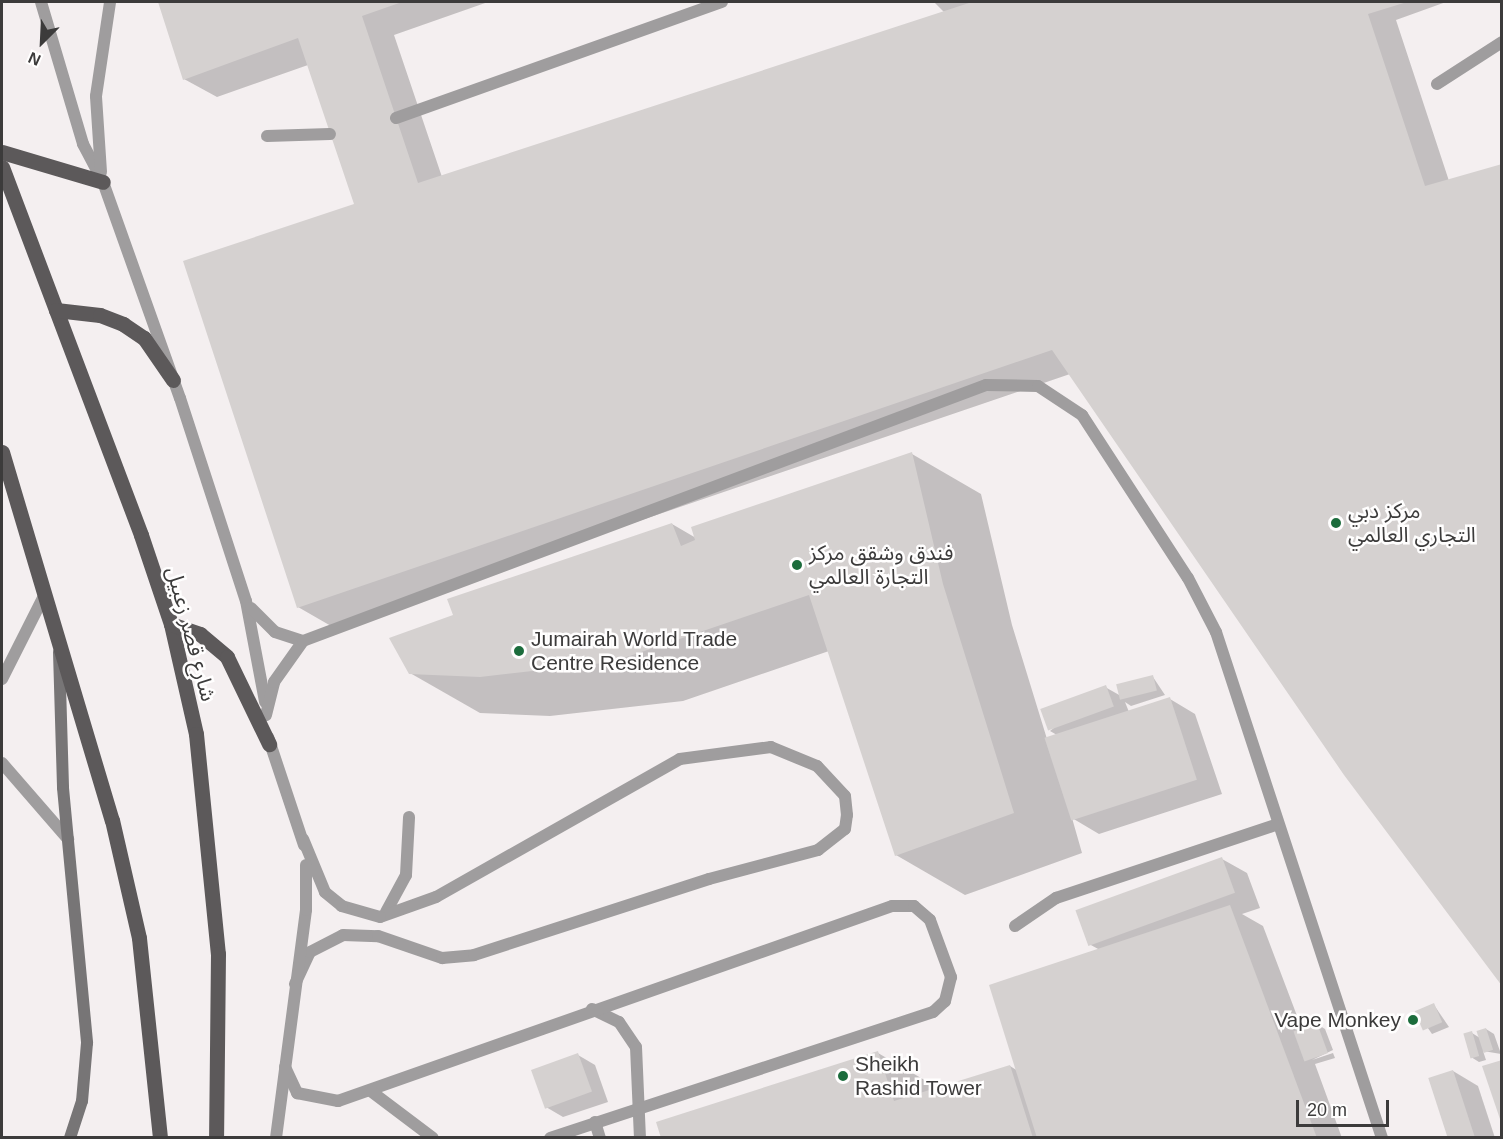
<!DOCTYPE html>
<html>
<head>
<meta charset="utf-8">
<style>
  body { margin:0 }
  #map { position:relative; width:1503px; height:1139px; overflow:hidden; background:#f4eff0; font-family:Arial,"Noto Sans Arabic",sans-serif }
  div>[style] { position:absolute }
  .shadow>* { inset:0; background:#0003 }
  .building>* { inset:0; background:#d5d1d0; transform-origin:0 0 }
  .service>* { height:12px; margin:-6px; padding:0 6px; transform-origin:6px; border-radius:6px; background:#9f9d9e }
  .secondary>* { height:12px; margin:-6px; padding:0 6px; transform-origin:6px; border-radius:6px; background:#777576 }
  .primary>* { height:15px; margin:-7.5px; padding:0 7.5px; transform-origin:7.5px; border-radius:7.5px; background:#5c595a }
  .dots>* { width:16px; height:16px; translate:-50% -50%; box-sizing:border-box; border:3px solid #fffefe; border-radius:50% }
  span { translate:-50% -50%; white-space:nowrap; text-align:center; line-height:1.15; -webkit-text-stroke:5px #fffefe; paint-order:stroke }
  .poi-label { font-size:21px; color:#3c3b3b }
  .left { translate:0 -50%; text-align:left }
  .right { translate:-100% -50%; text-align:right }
  .street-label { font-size:21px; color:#3c3b3b }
  .frame { position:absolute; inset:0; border:3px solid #3c3b3b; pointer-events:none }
  .north { position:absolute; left:12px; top:12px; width:60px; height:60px; -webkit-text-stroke:4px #fffefe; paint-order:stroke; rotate:204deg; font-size:16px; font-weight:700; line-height:24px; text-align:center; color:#3c3b3b }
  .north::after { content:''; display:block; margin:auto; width:21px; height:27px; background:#3c3b3b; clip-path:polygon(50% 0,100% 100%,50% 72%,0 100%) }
  .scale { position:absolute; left:1296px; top:1100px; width:93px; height:27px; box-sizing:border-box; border:3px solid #3c3b3b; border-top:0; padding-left:8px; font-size:18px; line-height:21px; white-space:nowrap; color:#3c3b3b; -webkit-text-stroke:4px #fffefe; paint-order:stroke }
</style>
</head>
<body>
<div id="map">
  <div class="shadow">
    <i style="clip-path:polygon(160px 2px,488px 2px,394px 35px,442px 177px,944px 12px,934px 2px,1446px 2px,1396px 20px,1449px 181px,1070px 374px,331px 626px,298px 607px,356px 205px,308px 65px,217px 97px,184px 79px)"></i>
    <i style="clip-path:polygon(912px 454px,981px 494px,1012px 625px,1047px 739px,1057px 735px,1050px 731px,1105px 687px,1121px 696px,1153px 677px,1165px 695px,1131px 706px,1125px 702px,1129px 712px,1170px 699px,1195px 714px,1222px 794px,1099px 834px,1072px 818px,1082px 853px,965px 895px,896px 855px,829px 651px,683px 701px,550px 716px,480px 713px,410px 673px,455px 616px,672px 524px,696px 538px)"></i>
    <i style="clip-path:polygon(1222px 859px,1247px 873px,1260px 908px,1242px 914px,1263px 926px,1302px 1029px,1317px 1024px,1325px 1029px,1333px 1050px,1312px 1060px,1333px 1053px,1335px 1058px,1315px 1064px,1342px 1138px,663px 1138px,878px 1053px,940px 1089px,1010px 1066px,1018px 1071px,1100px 950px,1089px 944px)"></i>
    <i style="clip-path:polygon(1434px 1005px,1449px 1027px,1432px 1034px,1417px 1012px)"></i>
    <i style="clip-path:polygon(1486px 1029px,1494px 1034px,1501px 1054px,1483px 1051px,1486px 1060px,1479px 1062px,1471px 1057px,1472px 1033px,1480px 1038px)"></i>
    <i style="clip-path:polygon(578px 1055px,595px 1065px,608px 1102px,563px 1117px,546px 1107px)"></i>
    <i style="clip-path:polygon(1453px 1071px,1478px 1086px,1495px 1138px,1448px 1138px)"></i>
  </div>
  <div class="building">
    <i style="clip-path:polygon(158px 2px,402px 2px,362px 16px,418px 183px,972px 2px,1407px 2px,1368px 14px,1425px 186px,1502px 164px,1502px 986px,1344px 775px,1052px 350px,297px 608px,183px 261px,354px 204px,298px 38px,183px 80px)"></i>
    <i style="clip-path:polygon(912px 452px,943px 584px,1014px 813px,895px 856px,809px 595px,612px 662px,480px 677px,409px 674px,389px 638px,453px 615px,447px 599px,672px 523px,681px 546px,695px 540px,691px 527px)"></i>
    <i style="left:1153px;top:675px;width:16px;height:38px;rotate:76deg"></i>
    <i style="left:1106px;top:685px;width:23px;height:70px;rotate:70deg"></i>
    <i style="left:1170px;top:697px;width:87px;height:132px;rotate:72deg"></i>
    <i style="left:1222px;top:857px;width:38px;height:156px;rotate:70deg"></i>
    <i style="clip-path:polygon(1230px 905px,1317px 1138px,1037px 1138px,989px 985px)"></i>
    <i style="left:1434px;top:1003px;width:21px;height:21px;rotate:67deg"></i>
    <i style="left:1317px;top:1023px;width:32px;height:25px;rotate:70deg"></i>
    <i style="left:1486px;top:1028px;width:23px;height:10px;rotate:72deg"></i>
    <i style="left:1472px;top:1031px;width:26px;height:9px;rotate:74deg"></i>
    <i style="clip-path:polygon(878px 1051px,894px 1101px,1010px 1065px,1033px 1138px,661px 1138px,656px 1122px)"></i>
    <i style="left:578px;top:1053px;width:41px;height:50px;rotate:70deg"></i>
    <i style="clip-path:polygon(1502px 1060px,1502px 1122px,1501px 1122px,1482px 1066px)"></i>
    <i style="left:1453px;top:1070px;width:71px;height:26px;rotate:72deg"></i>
  </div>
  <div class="service">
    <i style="left:41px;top:2px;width:148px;rotate:73.5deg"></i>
    <i style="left:83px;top:144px;width:43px;rotate:62.2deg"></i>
    <i style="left:103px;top:182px;width:229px;rotate:70.4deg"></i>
    <i style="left:180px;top:398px;width:213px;rotate:72deg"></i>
    <i style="left:246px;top:601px;width:103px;rotate:79.3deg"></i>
    <i style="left:1437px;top:84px;width:77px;rotate:-32.9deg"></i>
    <i style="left:396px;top:118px;width:346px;rotate:-19.6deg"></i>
    <i style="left:267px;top:136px;width:63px;rotate:-1.8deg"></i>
    <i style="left:101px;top:172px;width:76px;rotate:-93.8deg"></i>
    <i style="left:96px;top:96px;width:95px;rotate:-81.5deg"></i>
    <i style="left:251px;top:608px;width:34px;rotate:45deg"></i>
    <i style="left:275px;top:632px;width:29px;rotate:18deg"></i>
    <i style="left:2px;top:679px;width:95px;rotate:-63.2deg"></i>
    <i style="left:266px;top:715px;width:34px;rotate:-76deg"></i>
    <i style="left:274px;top:682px;width:50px;rotate:-54.7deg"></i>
    <i style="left:303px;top:641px;width:729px;rotate:-20.55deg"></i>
    <i style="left:986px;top:385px;width:52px;rotate:1.1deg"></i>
    <i style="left:1038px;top:386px;width:53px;rotate:33.4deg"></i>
    <i style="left:1082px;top:415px;width:194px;rotate:57deg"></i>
    <i style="left:1188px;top:578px;width:61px;rotate:62.6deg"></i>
    <i style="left:1216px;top:632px;width:533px;rotate:71.84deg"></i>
    <i style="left:268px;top:737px;width:114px;rotate:71.6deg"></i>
    <i style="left:2px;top:763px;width:101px;rotate:49deg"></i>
    <i style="left:386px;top:912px;width:42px;rotate:-61.6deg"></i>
    <i style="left:406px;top:875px;width:58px;rotate:-87deg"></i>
    <i style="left:1015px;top:926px;width:50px;rotate:-34.3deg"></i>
    <i style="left:1056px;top:898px;width:231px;rotate:-18.4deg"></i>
    <i style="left:295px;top:984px;width:35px;rotate:-65deg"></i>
    <i style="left:310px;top:952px;width:37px;rotate:-27deg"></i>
    <i style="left:343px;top:935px;width:35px;rotate:2deg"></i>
    <i style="left:378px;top:936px;width:68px;rotate:19deg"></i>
    <i style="left:442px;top:958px;width:32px;rotate:-5deg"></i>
    <i style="left:474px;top:955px;width:247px;rotate:-17.9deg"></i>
    <i style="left:709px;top:879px;width:113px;rotate:-14.9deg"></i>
    <i style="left:818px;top:850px;width:34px;rotate:-38deg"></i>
    <i style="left:845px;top:829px;width:14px;rotate:-82deg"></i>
    <i style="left:847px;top:815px;width:19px;rotate:-96deg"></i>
    <i style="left:845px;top:796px;width:41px;rotate:-133deg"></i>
    <i style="left:817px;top:766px;width:50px;rotate:-157.6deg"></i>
    <i style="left:771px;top:747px;width:92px;rotate:172.5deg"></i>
    <i style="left:680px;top:759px;width:280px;rotate:150.5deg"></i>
    <i style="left:436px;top:897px;width:59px;rotate:160.3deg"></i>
    <i style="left:380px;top:917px;width:40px;rotate:-164deg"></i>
    <i style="left:342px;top:906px;width:22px;rotate:-141deg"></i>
    <i style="left:325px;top:892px;width:57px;rotate:-112.5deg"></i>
    <i style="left:592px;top:1009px;width:30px;rotate:26deg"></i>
    <i style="left:619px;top:1022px;width:30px;rotate:56deg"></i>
    <i style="left:636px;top:1047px;width:91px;rotate:87.5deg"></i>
    <i style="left:285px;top:1067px;width:29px;rotate:65deg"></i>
    <i style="left:297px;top:1093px;width:42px;rotate:11deg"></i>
    <i style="left:338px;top:1101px;width:587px;rotate:-19.39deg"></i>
    <i style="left:892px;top:906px;width:22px"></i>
    <i style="left:914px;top:906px;width:21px;rotate:41deg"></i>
    <i style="left:930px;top:920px;width:61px;rotate:69.8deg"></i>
    <i style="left:951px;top:977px;width:25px;rotate:104deg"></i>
    <i style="left:945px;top:1001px;width:16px;rotate:137deg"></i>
    <i style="left:933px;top:1012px;width:403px;rotate:161.8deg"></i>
    <i style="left:372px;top:1092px;width:76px;rotate:37deg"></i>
    <i style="left:595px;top:1122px;width:17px;rotate:73deg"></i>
    <i style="left:276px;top:1138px;width:230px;rotate:-82.5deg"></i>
    <i style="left:306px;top:910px;width:45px;rotate:-90deg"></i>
  </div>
  <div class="secondary">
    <i style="left:59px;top:652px;width:136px;rotate:88.3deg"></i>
    <i style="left:63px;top:788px;width:256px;rotate:84.6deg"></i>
    <i style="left:87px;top:1043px;width:58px;rotate:94.9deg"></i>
    <i style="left:82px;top:1101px;width:39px;rotate:108deg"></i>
  </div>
  <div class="primary">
    <i style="left:2px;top:152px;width:105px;rotate:16.5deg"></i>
    <i style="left:2px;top:167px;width:393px;rotate:69.3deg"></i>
    <i style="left:141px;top:535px;width:94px;rotate:71.4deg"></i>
    <i style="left:171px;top:624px;width:113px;rotate:77.2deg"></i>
    <i style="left:196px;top:734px;width:221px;rotate:84.3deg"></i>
    <i style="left:218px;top:954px;width:184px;rotate:90.6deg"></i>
    <i style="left:56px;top:310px;width:44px;rotate:6.5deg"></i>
    <i style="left:100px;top:315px;width:25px;rotate:21deg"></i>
    <i style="left:123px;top:324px;width:25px;rotate:34deg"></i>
    <i style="left:144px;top:338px;width:51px;rotate:55.4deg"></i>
    <i style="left:2px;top:452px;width:384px;rotate:73.4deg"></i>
    <i style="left:112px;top:820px;width:121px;rotate:77.1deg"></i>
    <i style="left:139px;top:938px;width:201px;rotate:84deg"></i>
    <i style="left:171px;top:624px;width:31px;rotate:19deg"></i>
    <i style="left:200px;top:634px;width:35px;rotate:40deg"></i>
    <i style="left:227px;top:657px;width:97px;rotate:64.2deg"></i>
  </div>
  <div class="dots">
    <i style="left:1336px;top:523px;background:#1c6c3c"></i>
    <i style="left:797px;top:565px;background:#1c6c3c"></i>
    <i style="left:519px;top:651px;background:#1c6c3c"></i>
    <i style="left:1413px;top:1020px;background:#1c6c3c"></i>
    <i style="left:843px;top:1076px;background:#1c6c3c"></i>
  </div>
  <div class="poi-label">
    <span class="left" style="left:1348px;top:523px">مركز دبي<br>التجاري العالمي</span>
    <span class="left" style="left:809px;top:565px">فندق وشقق مركز<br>التجارة العالمي</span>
    <span class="left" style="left:531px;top:651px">Jumairah World Trade<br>Centre Residence</span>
    <span class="right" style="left:1401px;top:1020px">Vape Monkey</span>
    <span class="left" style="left:855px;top:1076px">Sheikh<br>Rashid Tower</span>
  </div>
  <div class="street-label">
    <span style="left:191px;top:634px;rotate:75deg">شارع قصر زعبيل</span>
  </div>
  <div class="frame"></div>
  <div class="north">N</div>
  <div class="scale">20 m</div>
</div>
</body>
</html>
